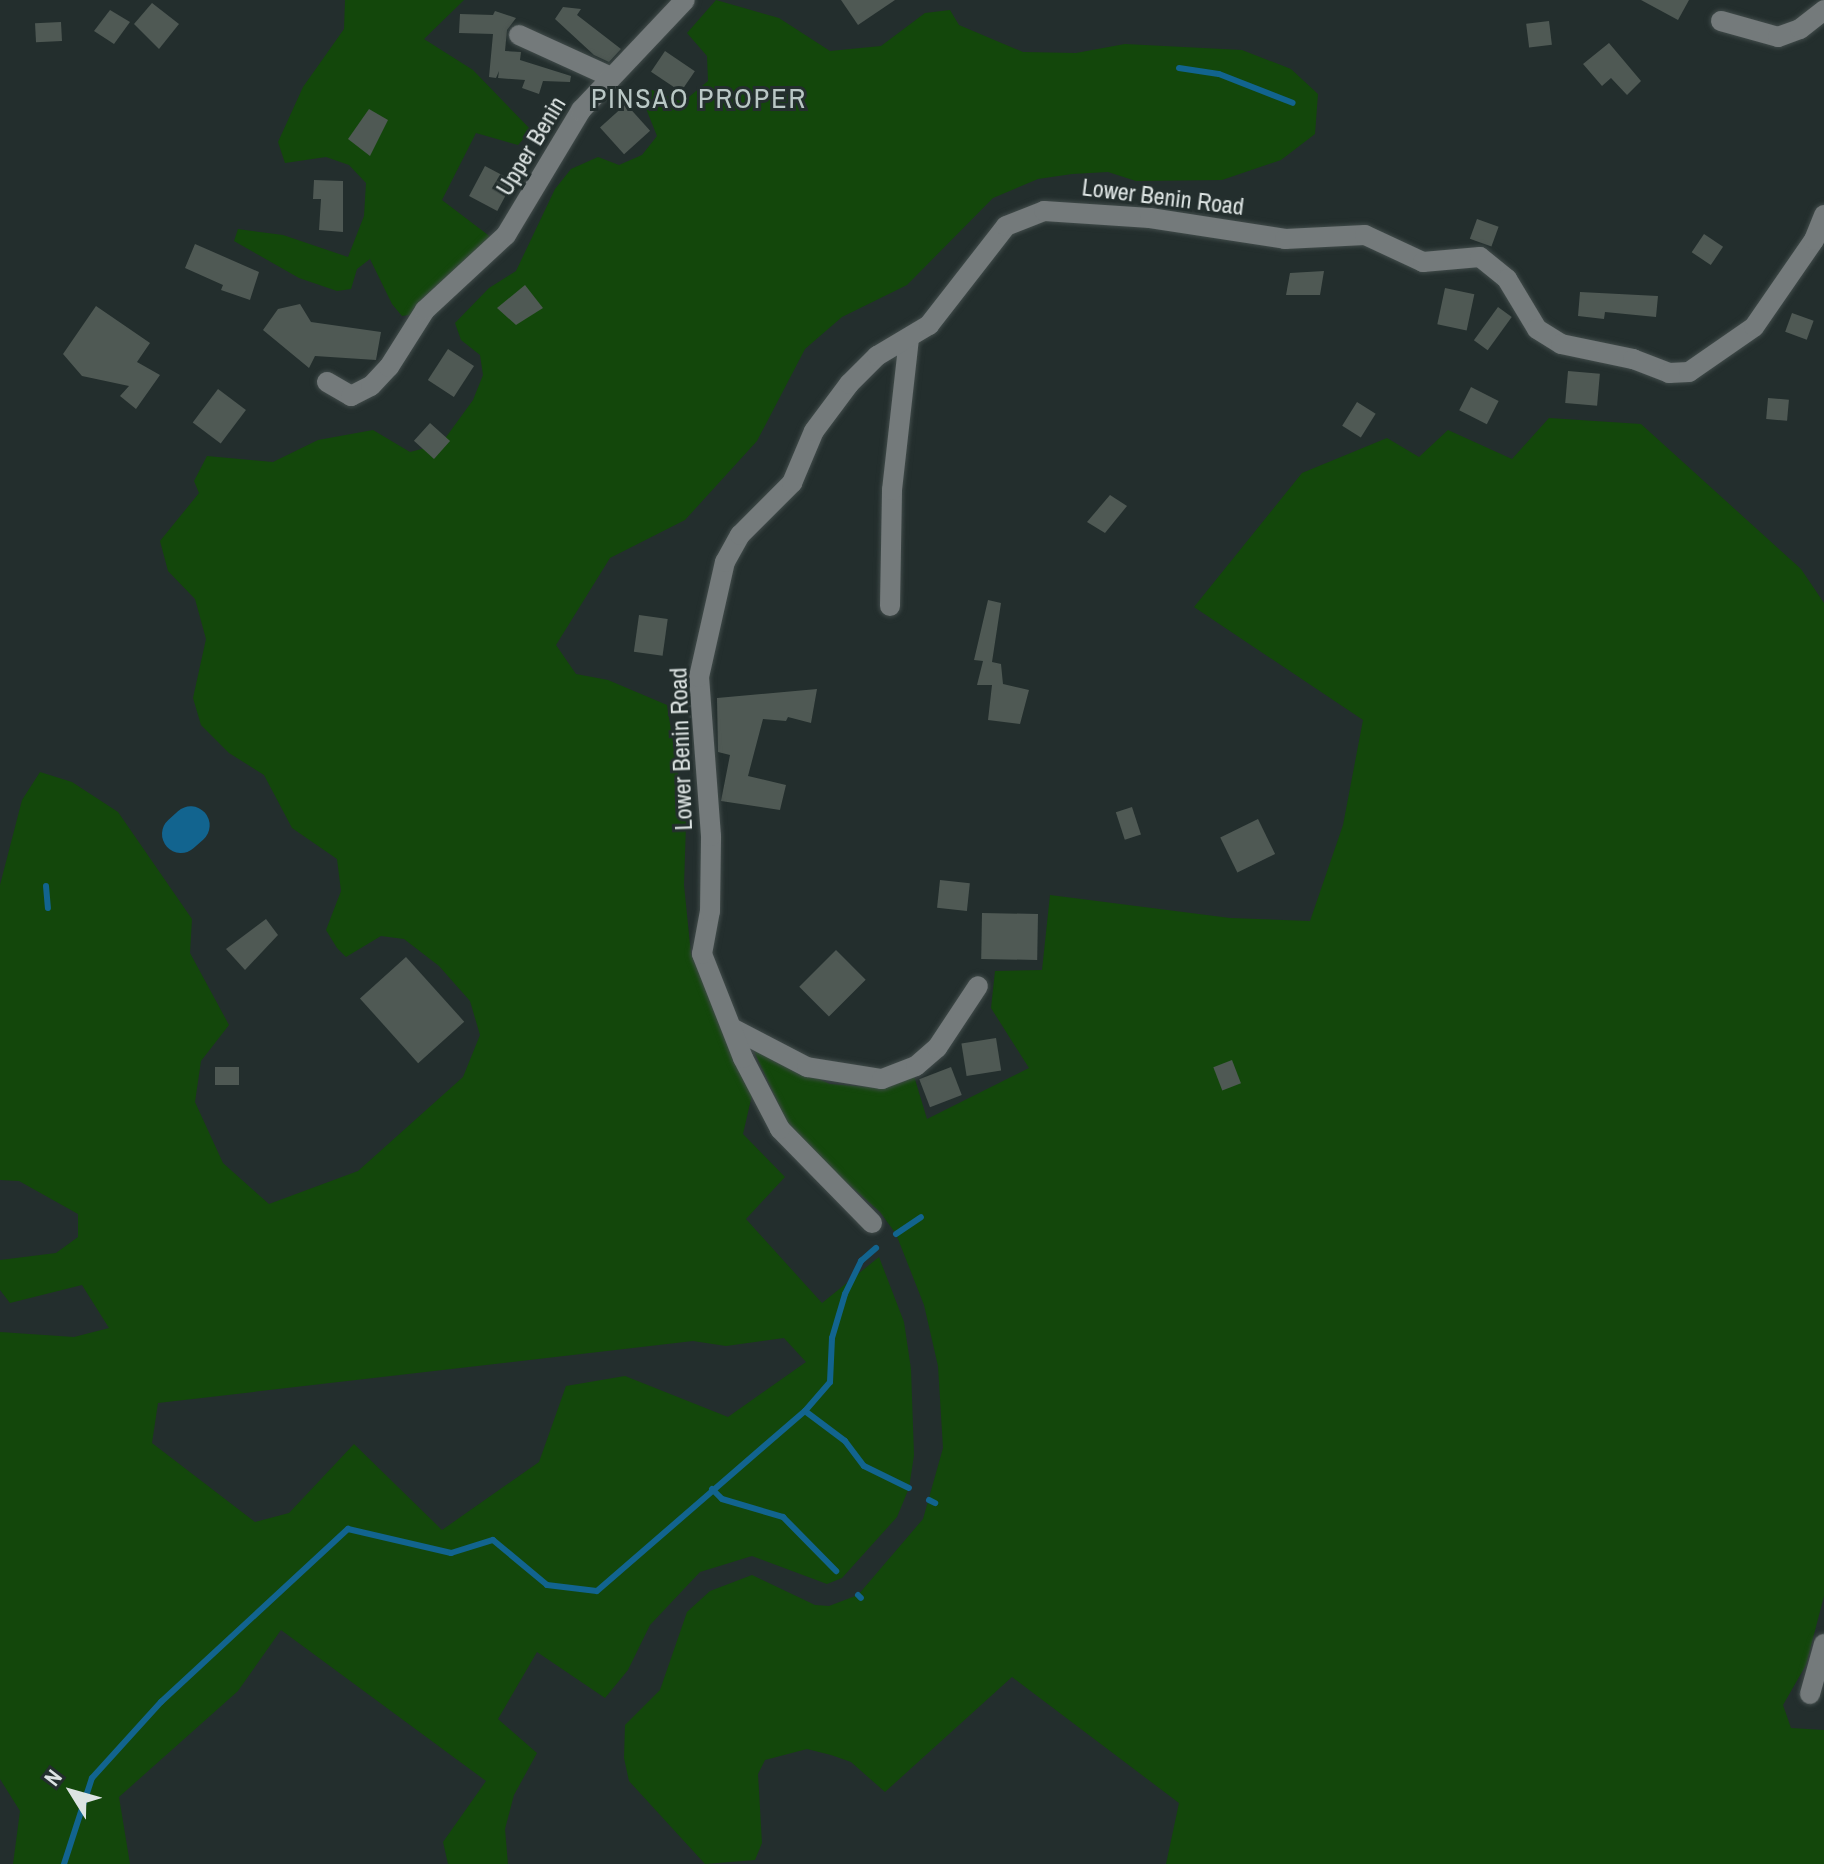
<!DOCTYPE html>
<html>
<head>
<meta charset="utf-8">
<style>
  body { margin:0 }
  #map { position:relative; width:1824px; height:1864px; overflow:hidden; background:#232e2d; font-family:"Archivo Narrow",sans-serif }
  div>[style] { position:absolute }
  .green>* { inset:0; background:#13470b }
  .stream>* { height:6px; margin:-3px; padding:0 3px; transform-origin:3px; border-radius:3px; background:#12648f }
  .river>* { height:38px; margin:-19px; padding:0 19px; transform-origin:19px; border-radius:19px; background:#12648f }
  .building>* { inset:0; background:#4f5954; transform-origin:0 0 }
  .roads { filter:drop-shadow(0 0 2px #414b4a) drop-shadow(0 0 2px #414b4a) }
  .minor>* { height:20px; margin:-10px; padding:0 10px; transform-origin:10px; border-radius:10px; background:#747a7b }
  span { translate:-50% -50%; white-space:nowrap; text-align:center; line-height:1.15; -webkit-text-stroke:6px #232e2d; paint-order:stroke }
  .street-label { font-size:24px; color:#dce3e2 }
  .quarter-label { font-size:28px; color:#b9c7c5; letter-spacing:2px }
  .north { position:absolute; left:32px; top:1752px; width:80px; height:80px; -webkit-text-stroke:6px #232e2d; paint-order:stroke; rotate:307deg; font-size:22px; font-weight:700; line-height:32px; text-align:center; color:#dce3e2 }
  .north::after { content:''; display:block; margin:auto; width:28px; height:36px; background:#dce3e2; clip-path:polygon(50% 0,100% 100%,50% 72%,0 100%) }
</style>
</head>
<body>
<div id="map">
  <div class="green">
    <i style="clip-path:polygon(345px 0,464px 0,424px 39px,473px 70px,531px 130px,518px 145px,476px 133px,442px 200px,492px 238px,416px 314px,402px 316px,392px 304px,370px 259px,357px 269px,351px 289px,337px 291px,299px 278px,234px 241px,238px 229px,283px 235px,348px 257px,364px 216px,366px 183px,349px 165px,326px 157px,285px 163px,278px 142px,303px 87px,344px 29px)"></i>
    <i style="clip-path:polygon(evenodd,716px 0,779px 18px,830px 51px,881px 46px,925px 13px,950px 10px,959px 25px,1023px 52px,1076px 53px,1125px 44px,1242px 50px,1291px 69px,1318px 94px,1315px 134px,1281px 160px,1222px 180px,1136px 181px,1108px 172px,1072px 174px,1038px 179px,993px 198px,907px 285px,842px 317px,805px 349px,757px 441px,685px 520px,610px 558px,556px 645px,576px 674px,608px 680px,667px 705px,686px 824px,684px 885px,691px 954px,752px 1095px,743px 1134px,785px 1177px,746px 1219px,822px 1303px,879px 1257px,904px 1322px,911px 1369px,914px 1455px,909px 1488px,897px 1517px,842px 1578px,827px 1584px,752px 1556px,700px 1572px,650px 1625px,628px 1670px,605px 1698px,537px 1652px,498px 1719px,537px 1753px,514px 1795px,505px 1829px,508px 1864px,448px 1864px,443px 1842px,486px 1781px,281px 1630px,238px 1691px,119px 1797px,130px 1864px,13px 1864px,20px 1811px,0 1779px,0 1332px,74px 1337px,109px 1328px,82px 1285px,10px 1303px,0 1290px,0 1260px,56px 1253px,78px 1237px,78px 1214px,19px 1181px,0 1180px,0 885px,22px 800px,40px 772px,72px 782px,118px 812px,192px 919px,190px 953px,229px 1025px,201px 1061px,195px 1102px,223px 1163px,269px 1204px,358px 1171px,463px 1077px,480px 1035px,470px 1001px,439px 966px,404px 939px,381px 936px,346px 957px,337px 948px,326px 930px,341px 891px,337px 859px,292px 828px,264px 775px,229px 753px,201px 725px,193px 698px,206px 639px,195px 599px,168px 571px,160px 541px,199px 493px,194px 481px,207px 456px,273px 462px,318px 440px,373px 430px,410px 452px,441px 444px,473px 400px,483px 375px,480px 355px,461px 340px,455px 323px,489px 288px,516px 271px,555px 189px,571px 169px,598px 157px,619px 165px,642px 155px,657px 136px,641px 96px,652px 90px,683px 102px,708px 81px,707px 56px,687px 33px,716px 0,784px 1338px,806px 1362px,728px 1417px,625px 1376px,566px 1386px,539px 1462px,442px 1530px,354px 1444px,289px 1513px,255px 1522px,152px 1443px,158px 1403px,693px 1341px,726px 1346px,784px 1338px)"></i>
    <i style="clip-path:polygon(1549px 418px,1641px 424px,1801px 569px,1824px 603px,1824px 1596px,1806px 1665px,1783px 1705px,1791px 1728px,1824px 1730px,1824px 1864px,1166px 1864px,1179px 1803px,1012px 1677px,885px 1792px,851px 1762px,831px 1755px,807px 1749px,765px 1760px,758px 1774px,762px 1843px,755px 1860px,705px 1864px,629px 1781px,624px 1758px,625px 1725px,660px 1690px,687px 1612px,710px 1591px,752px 1575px,815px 1605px,829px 1606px,858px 1595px,923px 1519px,943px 1448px,938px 1366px,924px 1305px,896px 1234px,880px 1212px,793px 1135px,753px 1049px,830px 1084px,882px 1088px,914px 1076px,927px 1119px,1029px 1068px,991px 1008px,995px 971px,1042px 970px,1050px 895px,1230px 918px,1310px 921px,1343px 825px,1363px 720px,1194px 607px,1302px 473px,1387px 438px,1419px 457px,1448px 430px,1512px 459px)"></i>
  </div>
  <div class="stream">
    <i style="left:1179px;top:68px;width:40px;rotate:8.5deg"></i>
    <i style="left:1219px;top:74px;width:79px;rotate:21.4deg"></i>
    <i style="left:46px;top:886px;width:22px;rotate:85deg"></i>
    <i style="left:896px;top:1234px;width:30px;rotate:-34deg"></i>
    <i style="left:805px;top:1411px;width:50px;rotate:36.9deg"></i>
    <i style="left:845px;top:1441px;width:31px;rotate:53deg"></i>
    <i style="left:864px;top:1466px;width:50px;rotate:26.1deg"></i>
    <i style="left:712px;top:1489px;width:14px;rotate:45deg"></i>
    <i style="left:722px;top:1499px;width:64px;rotate:16.4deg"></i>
    <i style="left:783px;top:1517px;width:76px;rotate:45.5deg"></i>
    <i style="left:929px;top:1500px;width:7px;rotate:27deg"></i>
    <i style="left:858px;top:1595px;width:4px;rotate:45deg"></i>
    <i style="left:64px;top:1864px;width:90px;rotate:-72deg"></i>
    <i style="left:92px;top:1778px;width:103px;rotate:-47.8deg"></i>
    <i style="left:161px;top:1702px;width:255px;rotate:-42.8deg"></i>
    <i style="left:348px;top:1529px;width:106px;rotate:13.1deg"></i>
    <i style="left:451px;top:1553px;width:44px;rotate:-17.2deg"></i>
    <i style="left:493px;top:1540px;width:70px;rotate:39.8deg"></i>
    <i style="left:547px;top:1585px;width:50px;rotate:6.8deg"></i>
    <i style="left:597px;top:1591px;width:275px;rotate:-40.9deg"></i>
    <i style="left:805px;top:1411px;width:38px;rotate:-49deg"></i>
    <i style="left:830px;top:1382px;width:44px;rotate:-87.4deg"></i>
    <i style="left:832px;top:1338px;width:46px;rotate:-73.5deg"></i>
    <i style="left:845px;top:1294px;width:37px;rotate:-64deg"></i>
    <i style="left:861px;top:1261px;width:20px;rotate:-41deg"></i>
  </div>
  <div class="river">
    <i style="left:181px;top:834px;width:13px;rotate:-42deg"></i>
  </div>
  <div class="building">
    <i style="clip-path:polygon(841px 0,895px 0,858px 25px)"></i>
    <i style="clip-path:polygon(1641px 0,1689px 0,1678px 20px)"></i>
    <i style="clip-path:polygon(152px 3px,179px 24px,159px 49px,134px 24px)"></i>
    <i style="clip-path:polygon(563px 7px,581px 9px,577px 15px,621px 49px,609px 62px,594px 55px,555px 19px)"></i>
    <i style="clip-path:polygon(110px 10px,130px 22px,114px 44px,94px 31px)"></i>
    <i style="clip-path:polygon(495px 11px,516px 18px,507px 30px,505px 51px,521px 52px,520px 60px,571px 76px,570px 82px,543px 81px,539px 94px,522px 88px,525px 80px,498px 78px,499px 71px,496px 78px,489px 77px,493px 34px,459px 33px,460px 14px,493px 15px)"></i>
    <i style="left:1549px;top:21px;width:24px;height:23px;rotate:83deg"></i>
    <i style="left:61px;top:22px;width:19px;height:26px;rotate:87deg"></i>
    <i style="clip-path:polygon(1609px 43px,1641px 81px,1627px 95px,1611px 78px,1602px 86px,1583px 64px)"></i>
    <i style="left:665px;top:51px;width:36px;height:25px;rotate:34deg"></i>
    <i style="left:626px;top:104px;width:36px;height:35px;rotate:48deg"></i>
    <i style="clip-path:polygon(369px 109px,388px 120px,370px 156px,348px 139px)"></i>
    <i style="left:485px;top:166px;width:32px;height:34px;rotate:28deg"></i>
    <i style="clip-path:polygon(314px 180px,343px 181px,343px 232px,319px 230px,321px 199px,313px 199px)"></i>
    <i style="left:1477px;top:219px;width:23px;height:21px;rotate:20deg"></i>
    <i style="left:1704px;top:234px;width:23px;height:22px;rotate:34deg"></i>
    <i style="clip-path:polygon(195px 244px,259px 272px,250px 300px,221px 290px,223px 285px,185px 268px)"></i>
    <i style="clip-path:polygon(1324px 271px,1320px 295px,1286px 295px,1290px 273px)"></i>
    <i style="clip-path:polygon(525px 285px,543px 308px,516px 325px,497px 308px)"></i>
    <i style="left:1445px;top:288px;width:30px;height:37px;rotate:12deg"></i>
    <i style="clip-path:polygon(1580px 292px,1658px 296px,1656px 317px,1605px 312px,1604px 319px,1578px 316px)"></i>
    <i style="clip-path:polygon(300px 304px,311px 322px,381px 332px,376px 360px,315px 356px,309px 368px,263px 330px,278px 309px)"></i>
    <i style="clip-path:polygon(96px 306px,150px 343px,137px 362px,160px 375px,136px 409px,120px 396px,129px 386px,82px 376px,63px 354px)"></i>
    <i style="left:1498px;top:307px;width:17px;height:41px;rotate:36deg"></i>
    <i style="left:1792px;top:313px;width:23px;height:20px;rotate:20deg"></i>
    <i style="left:448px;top:349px;width:31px;height:37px;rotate:33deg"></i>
    <i style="left:1568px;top:371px;width:32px;height:32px;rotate:5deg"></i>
    <i style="left:1471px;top:387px;width:31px;height:26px;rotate:27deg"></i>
    <i style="left:218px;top:389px;width:35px;height:42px;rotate:37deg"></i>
    <i style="left:1768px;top:398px;width:21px;height:21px;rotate:5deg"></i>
    <i style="left:1357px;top:402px;width:22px;height:28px;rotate:32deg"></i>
    <i style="left:430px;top:423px;width:27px;height:24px;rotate:42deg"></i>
    <i style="clip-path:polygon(1110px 495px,1127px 506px,1105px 533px,1087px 522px)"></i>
    <i style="clip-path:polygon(988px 600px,1001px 603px,992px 662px,1001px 664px,1003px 684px,1029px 690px,1020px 724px,988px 720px,992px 685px,977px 685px,983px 661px,974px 660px)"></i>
    <i style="left:639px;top:615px;width:29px;height:37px;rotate:8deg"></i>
    <i style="clip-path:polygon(817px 689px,811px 723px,788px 717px,786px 721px,763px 719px,748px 776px,786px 785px,780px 810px,721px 801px,730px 755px,718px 752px,717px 698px)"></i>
    <i style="left:1132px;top:807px;width:29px;height:17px;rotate:72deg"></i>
    <i style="left:1258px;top:819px;width:39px;height:42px;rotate:64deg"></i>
    <i style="left:940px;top:880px;width:30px;height:28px;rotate:6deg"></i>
    <i style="left:982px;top:913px;width:56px;height:46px;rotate:1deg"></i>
    <i style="clip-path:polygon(266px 919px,278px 935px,245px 970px,226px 949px)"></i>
    <i style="left:836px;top:950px;width:42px;height:52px;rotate:45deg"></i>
    <i style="left:406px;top:957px;width:87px;height:62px;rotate:48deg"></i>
    <i style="left:996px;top:1038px;width:33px;height:35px;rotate:81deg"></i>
    <i style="left:1232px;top:1060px;width:25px;height:20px;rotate:69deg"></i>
    <i style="left:215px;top:1067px;width:24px;height:18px"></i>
    <i style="left:951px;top:1067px;width:30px;height:34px;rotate:69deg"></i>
  </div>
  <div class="roads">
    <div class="minor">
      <i style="left:1721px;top:21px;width:59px;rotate:15.7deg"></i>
      <i style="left:1778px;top:37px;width:23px;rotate:-20deg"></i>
      <i style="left:1800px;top:29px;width:31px;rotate:-38deg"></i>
      <i style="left:519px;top:35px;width:101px;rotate:24.5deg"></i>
      <i style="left:327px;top:382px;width:28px;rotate:30deg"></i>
      <i style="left:351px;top:396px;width:22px;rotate:-27deg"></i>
      <i style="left:371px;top:386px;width:26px;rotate:-47deg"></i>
      <i style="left:389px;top:367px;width:67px;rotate:-57.7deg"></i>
      <i style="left:425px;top:310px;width:110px;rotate:-42.8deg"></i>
      <i style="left:506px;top:235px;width:146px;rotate:-59deg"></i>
      <i style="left:581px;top:110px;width:151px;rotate:-46.6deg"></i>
      <i style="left:890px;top:606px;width:116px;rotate:-89deg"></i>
      <i style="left:892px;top:490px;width:152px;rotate:-83.6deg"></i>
      <i style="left:732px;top:1028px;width:85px;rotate:27.5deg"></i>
      <i style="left:807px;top:1067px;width:76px;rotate:9.1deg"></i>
      <i style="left:882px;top:1079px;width:36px;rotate:-21deg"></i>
      <i style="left:916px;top:1066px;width:28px;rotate:-41deg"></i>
      <i style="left:937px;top:1048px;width:74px;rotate:-56.5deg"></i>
      <i style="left:872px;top:1223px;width:132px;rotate:-134.4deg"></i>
      <i style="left:780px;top:1129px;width:80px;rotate:-117.5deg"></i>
      <i style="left:743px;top:1058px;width:112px;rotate:-111.5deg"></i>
      <i style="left:702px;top:954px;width:44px;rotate:-79.5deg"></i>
      <i style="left:710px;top:911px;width:75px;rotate:-89.2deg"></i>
      <i style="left:711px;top:836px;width:159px;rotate:-94.3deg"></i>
      <i style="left:699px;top:677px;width:118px;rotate:-77.3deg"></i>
      <i style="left:725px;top:562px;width:31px;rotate:-61deg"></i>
      <i style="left:740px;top:535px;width:74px;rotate:-45deg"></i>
      <i style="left:792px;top:483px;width:56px;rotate:-67.1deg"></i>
      <i style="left:814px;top:431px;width:59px;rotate:-53.3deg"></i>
      <i style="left:849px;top:384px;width:40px;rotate:-45deg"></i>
      <i style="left:877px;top:356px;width:61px;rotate:-30.8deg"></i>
      <i style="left:929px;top:325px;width:125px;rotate:-52.1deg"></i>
      <i style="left:1006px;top:226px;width:41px;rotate:-21.5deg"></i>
      <i style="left:1044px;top:211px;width:106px;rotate:3.8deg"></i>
      <i style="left:1150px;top:218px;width:137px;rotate:8.8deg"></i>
      <i style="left:1285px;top:239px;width:80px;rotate:-2.9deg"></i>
      <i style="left:1365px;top:235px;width:64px;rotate:25deg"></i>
      <i style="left:1423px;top:262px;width:57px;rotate:-5deg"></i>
      <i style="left:1480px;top:257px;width:35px;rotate:39deg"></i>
      <i style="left:1507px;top:279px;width:58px;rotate:59deg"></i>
      <i style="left:1537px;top:329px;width:28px;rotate:32deg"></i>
      <i style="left:1561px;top:344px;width:74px;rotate:11.8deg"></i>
      <i style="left:1633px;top:359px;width:39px;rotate:21deg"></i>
      <i style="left:1669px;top:373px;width:20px;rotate:-3deg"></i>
      <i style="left:1689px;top:372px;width:79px;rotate:-34.7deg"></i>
      <i style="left:1754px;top:327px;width:106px;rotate:-55.4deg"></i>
      <i style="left:1814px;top:240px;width:27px;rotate:-68deg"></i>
      <i style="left:1810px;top:1694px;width:52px;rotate:-74.4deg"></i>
    </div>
  </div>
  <div class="street-label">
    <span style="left:531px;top:146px;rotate:-59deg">Upper Benin</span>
    <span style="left:1163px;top:197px;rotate:7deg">Lower Benin Road</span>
    <span style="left:681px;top:749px;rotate:-92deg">Lower Benin Road</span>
  </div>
  <div class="quarter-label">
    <span style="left:699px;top:98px">PINSAO PROPER</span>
  </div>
  <div class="north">N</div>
</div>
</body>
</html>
